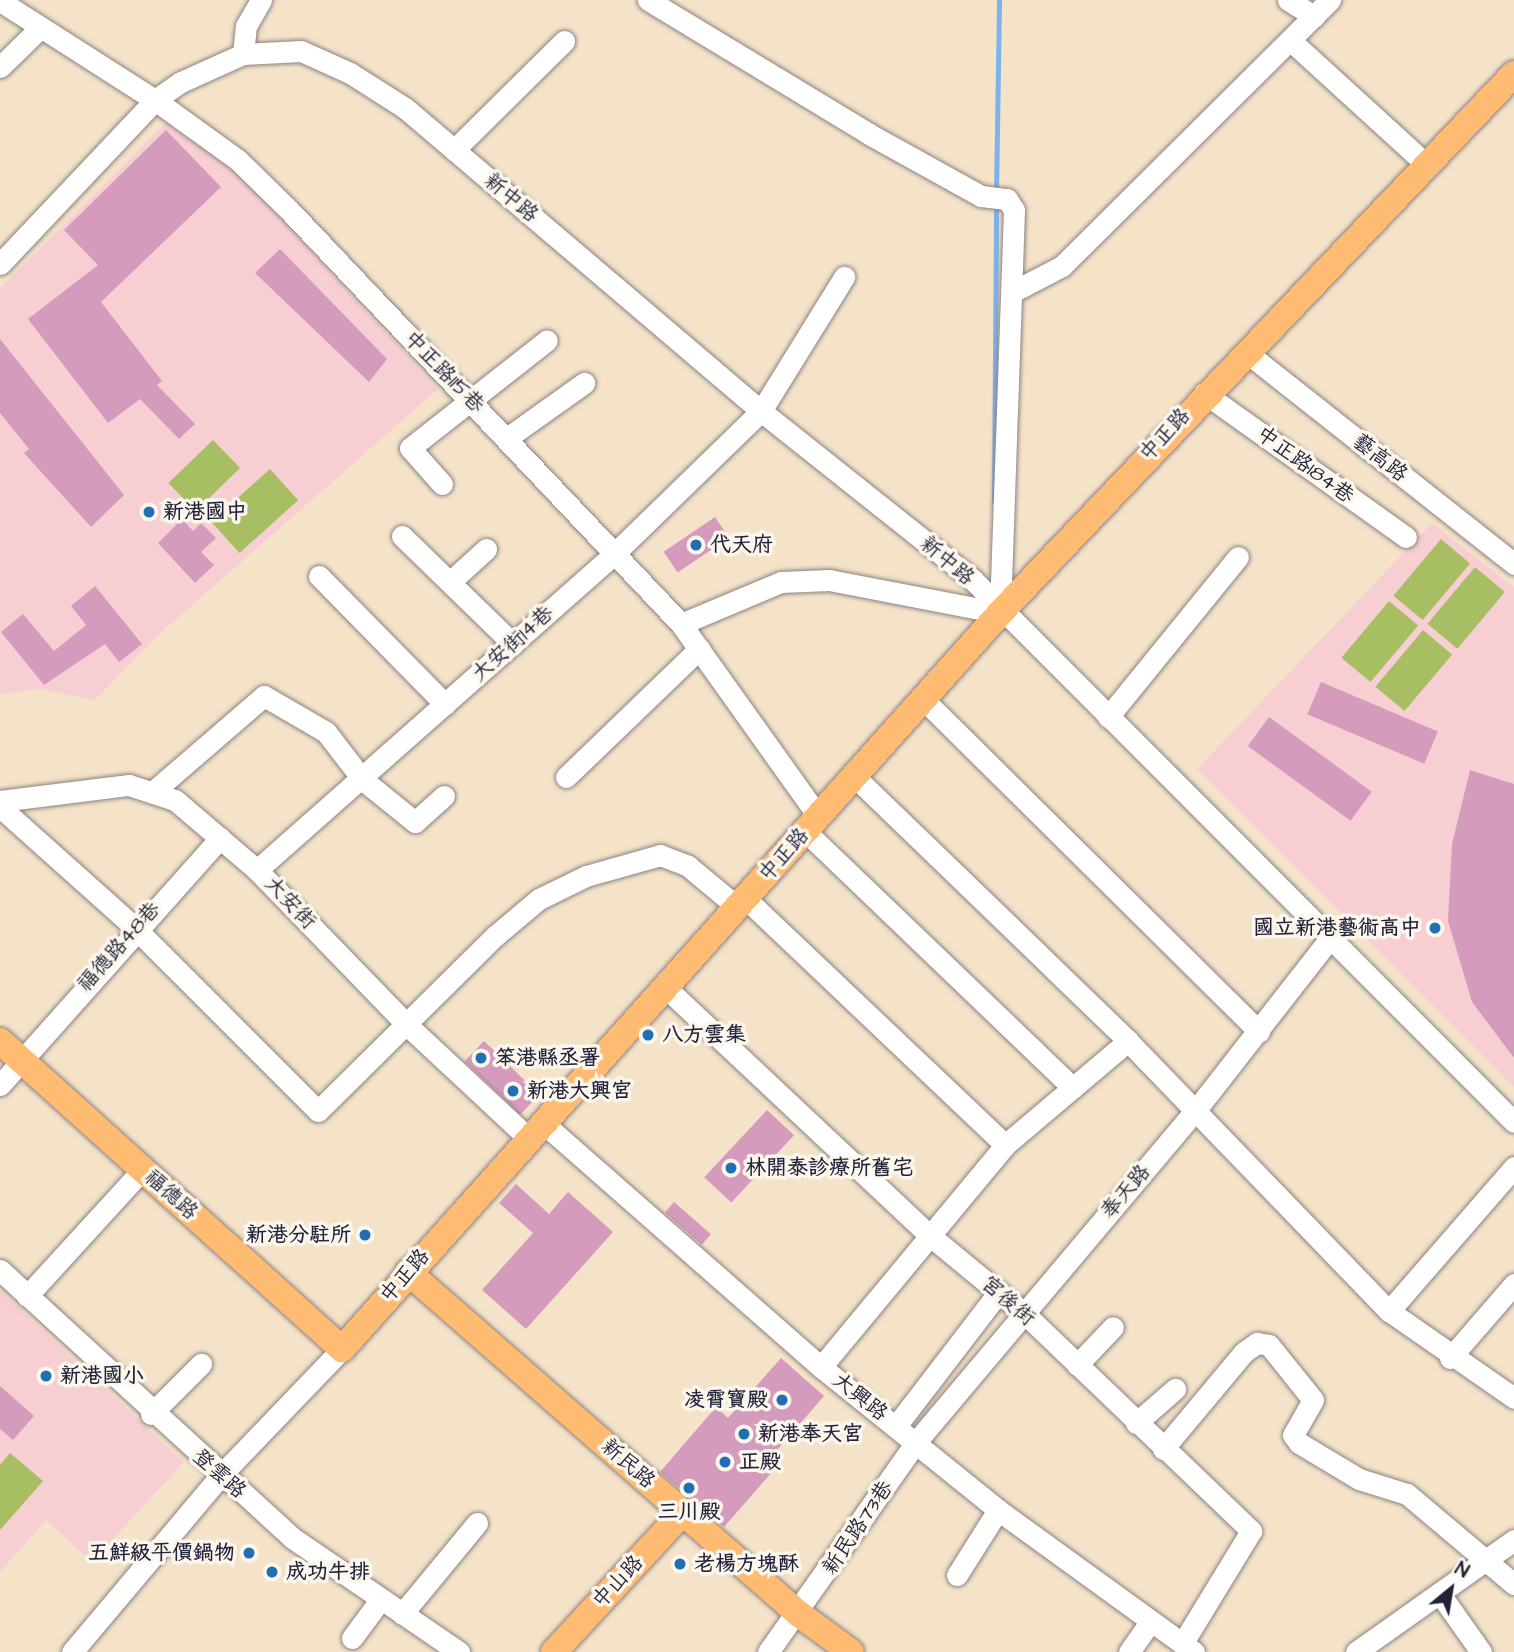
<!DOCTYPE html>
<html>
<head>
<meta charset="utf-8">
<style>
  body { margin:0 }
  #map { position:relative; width:1514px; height:1652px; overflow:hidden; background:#f5e3c9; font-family:"Architects Daughter","LXGW WenKai TC",sans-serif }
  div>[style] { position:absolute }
  .built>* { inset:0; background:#f7cfd3 }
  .green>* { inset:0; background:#a7be63; transform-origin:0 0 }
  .stream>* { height:5px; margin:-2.5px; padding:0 2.5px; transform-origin:2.5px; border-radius:2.5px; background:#7db2eb }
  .building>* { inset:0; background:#d49bbd; transform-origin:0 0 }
  .roads { filter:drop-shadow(0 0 2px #8c8282) drop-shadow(0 0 2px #8c8282) }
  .minor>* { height:21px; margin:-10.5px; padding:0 10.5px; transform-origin:10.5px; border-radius:10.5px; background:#fff }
  .major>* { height:26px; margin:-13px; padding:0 13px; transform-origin:13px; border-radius:13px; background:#ffbb71 }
  .dots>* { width:19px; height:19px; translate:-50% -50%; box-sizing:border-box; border:4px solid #fbf7ec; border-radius:50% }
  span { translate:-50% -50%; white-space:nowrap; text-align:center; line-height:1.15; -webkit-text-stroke:7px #fbf7ec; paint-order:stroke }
  .street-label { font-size:21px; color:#22223b }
  .poi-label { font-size:21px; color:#22223b; font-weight:700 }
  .left { translate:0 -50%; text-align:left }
  .right { translate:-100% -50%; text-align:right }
  .north { position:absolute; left:1416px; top:1554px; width:70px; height:70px; -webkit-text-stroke:5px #fbf7ec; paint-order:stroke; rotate:30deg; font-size:19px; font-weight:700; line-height:28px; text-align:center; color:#22223b }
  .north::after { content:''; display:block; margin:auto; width:24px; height:32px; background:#22223b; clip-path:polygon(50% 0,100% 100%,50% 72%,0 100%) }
</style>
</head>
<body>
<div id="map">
  <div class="built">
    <i style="clip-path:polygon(166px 123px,235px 169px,438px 389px,157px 636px,95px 700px,41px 689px,0 694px,0 288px)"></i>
    <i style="clip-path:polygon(1432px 523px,1514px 587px,1514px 1087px,1197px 769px)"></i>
    <i style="clip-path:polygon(0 1290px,184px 1462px,92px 1562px,46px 1520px,0 1572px)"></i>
  </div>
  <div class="green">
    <i style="left:213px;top:440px;width:39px;height:62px;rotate:46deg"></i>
    <i style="left:270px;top:469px;width:42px;height:79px;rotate:48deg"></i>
    <i style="left:1441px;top:539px;width:38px;height:74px;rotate:40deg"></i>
    <i style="left:1475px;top:567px;width:39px;height:74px;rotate:40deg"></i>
    <i style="left:1389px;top:601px;width:38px;height:74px;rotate:40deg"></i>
    <i style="left:1423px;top:630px;width:38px;height:74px;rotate:40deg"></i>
    <i style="clip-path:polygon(10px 1453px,43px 1481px,0 1530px,0 1465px)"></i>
  </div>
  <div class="stream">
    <i style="left:996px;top:194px;width:194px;rotate:-89.1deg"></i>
    <i style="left:994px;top:502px;width:299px;rotate:-89.6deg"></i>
  </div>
  <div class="building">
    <i style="clip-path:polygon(166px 130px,221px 187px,101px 302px,162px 381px,157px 385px,195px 424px,179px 439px,140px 399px,108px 423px,28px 319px,98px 265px,64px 230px)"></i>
    <i style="clip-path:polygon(280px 249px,387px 359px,369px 382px,255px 273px)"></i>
    <i style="clip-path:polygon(0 339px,124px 495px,91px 527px,24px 453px,29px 449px,0 413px)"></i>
    <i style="left:715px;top:517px;width:25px;height:62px;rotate:56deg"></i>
    <i style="clip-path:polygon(182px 519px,193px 531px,201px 523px,216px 538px,201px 552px,214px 565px,195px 583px,158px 543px)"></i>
    <i style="clip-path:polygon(95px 586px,142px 644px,119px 662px,105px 644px,44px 685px,1px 632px,23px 614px,54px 651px,86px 625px,71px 606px)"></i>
    <i style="left:1321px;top:682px;width:127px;height:35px;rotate:23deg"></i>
    <i style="left:1269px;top:717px;width:127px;height:36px;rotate:36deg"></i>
    <i style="clip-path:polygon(1470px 770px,1514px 784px,1514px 1058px,1472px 1002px,1448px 921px,1452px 844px)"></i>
    <i style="left:484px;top:1041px;width:77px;height:28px;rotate:44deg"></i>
    <i style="left:767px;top:1110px;width:37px;height:92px;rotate:43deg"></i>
    <i style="clip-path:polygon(516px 1184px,549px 1214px,568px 1192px,613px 1232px,526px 1329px,482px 1290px,533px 1233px,499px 1203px)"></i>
    <i style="left:674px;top:1202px;width:49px;height:14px;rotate:41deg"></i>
    <i style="clip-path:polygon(781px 1358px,824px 1396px,772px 1456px,780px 1463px,724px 1527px,660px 1472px,716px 1407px,728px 1418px)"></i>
    <i style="clip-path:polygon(0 1386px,34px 1416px,13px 1440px,0 1429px)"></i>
  </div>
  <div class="roads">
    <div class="minor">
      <i style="left:648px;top:0;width:258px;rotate:31.2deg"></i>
      <i style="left:869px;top:134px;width:128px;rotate:29deg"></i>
      <i style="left:981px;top:196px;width:26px;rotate:7deg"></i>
      <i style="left:1007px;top:199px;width:13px;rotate:58deg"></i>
      <i style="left:1014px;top:210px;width:403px;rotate:92deg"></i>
      <i style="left:1288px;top:0;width:31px;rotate:32deg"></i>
      <i style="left:0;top:1px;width:184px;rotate:32.6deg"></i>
      <i style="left:155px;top:100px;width:102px;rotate:35.9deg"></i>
      <i style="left:238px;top:160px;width:71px;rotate:44.4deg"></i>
      <i style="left:289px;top:210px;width:570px;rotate:46.56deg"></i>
      <i style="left:681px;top:624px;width:236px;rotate:54.5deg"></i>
      <i style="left:1290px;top:40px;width:184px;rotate:42.4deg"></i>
      <i style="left:243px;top:54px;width:28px;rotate:-84deg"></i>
      <i style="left:246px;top:26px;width:30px;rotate:-60deg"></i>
      <i style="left:0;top:67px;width:56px;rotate:-44.3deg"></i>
      <i style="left:454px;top:150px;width:155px;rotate:-44.7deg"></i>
      <i style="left:0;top:264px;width:226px;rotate:-46.6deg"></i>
      <i style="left:155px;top:100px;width:32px;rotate:-35deg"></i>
      <i style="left:181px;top:82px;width:68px;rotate:-24.3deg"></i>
      <i style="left:243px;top:54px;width:58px;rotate:-3deg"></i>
      <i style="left:301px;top:51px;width:54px;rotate:24.2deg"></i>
      <i style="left:350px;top:73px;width:65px;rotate:32.5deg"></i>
      <i style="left:405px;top:108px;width:467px;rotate:40.4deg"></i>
      <i style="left:761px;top:411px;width:270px;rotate:38.5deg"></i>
      <i style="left:972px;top:579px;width:767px;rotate:45.05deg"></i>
      <i style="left:1014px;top:291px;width:54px;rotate:-27.5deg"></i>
      <i style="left:1062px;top:266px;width:378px;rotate:-44.8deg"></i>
      <i style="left:1246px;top:352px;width:342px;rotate:38.3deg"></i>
      <i style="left:1204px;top:393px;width:248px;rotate:35.5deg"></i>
      <i style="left:507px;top:438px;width:95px;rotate:-35.5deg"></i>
      <i style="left:442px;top:484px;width:48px;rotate:-131.6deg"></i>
      <i style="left:410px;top:448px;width:174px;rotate:-38.2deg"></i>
      <i style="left:402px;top:536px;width:155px;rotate:44.2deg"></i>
      <i style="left:319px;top:576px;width:180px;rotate:45.5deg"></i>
      <i style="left:450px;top:582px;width:49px;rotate:-42.5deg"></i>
      <i style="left:681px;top:624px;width:108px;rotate:-22.8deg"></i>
      <i style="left:781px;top:582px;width:48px;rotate:-2.4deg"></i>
      <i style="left:829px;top:580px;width:174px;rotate:10.9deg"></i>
      <i style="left:923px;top:699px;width:473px;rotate:44.7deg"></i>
      <i style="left:1108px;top:717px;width:206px;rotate:-50.9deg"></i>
      <i style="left:566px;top:777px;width:185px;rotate:-43.9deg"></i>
      <i style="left:855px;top:777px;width:380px;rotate:44deg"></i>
      <i style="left:1128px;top:1041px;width:376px;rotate:46deg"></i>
      <i style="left:1389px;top:1311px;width:152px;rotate:34.8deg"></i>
      <i style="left:155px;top:790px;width:144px;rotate:-40.8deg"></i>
      <i style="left:264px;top:696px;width:72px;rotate:30.1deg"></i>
      <i style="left:326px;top:732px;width:61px;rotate:52.4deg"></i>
      <i style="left:363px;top:780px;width:67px;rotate:38.9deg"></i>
      <i style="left:415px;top:822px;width:39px;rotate:-42deg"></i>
      <i style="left:0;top:801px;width:130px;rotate:-7.1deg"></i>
      <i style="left:129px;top:785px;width:48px;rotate:18.1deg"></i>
      <i style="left:175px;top:800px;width:108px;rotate:40.5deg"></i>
      <i style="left:257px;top:870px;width:214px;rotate:45.9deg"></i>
      <i style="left:406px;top:1024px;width:166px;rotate:43deg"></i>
      <i style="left:0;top:807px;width:180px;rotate:41.8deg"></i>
      <i style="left:134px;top:927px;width:260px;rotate:45deg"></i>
      <i style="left:318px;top:1111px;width:249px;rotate:-44.7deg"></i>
      <i style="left:495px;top:936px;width:57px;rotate:-40.1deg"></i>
      <i style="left:539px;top:899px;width:52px;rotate:-26.1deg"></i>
      <i style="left:586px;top:876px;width:77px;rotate:-15.8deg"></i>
      <i style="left:660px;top:855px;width:30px;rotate:21deg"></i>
      <i style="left:688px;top:866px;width:62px;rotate:39.8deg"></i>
      <i style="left:805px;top:831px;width:371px;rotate:43.8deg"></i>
      <i style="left:257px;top:870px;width:477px;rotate:-41.5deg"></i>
      <i style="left:614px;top:554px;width:205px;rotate:-44.2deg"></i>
      <i style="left:761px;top:411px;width:158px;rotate:-58.2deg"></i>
      <i style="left:745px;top:898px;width:359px;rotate:43.5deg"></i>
      <i style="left:664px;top:986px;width:362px;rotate:43.2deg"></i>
      <i style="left:928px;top:1234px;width:124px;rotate:39.5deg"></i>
      <i style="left:1024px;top:1313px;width:315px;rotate:43.8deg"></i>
      <i style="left:1251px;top:1531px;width:132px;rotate:121.4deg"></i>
      <i style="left:0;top:1085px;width:331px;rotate:-48.3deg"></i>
      <i style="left:542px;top:1122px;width:371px;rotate:41.3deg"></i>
      <i style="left:821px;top:1367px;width:228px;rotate:38.9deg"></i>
      <i style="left:998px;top:1510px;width:242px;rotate:35.9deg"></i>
      <i style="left:0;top:1270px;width:395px;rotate:42.5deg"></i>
      <i style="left:291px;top:1537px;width:204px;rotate:34.4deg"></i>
      <i style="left:27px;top:1296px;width:171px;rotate:-47.6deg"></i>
      <i style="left:1389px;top:1311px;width:191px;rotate:-49deg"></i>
      <i style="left:1450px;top:1358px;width:98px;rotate:-49.1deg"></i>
      <i style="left:1077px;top:1365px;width:52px;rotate:-46.5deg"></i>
      <i style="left:821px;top:1367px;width:288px;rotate:-50.3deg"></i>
      <i style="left:1005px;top:1145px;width:161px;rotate:-40.2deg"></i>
      <i style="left:151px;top:1414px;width:71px;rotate:-45deg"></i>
      <i style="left:1136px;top:1423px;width:52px;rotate:-41.1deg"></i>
      <i style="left:896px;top:1426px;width:169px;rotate:-52.5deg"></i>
      <i style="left:1163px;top:1449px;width:126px;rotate:-50.1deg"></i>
      <i style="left:1244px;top:1352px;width:16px;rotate:-35deg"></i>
      <i style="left:1257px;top:1343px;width:12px;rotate:9deg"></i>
      <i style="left:1269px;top:1345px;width:70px;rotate:51.3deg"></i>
      <i style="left:1313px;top:1400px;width:40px;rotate:119.7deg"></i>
      <i style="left:1293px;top:1435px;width:10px;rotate:53deg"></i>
      <i style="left:1299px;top:1443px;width:70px;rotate:31deg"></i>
      <i style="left:1359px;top:1479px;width:50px;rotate:17.4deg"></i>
      <i style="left:1407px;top:1494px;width:140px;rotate:40.1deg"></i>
      <i style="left:957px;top:1575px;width:77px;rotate:-57.8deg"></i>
      <i style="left:1440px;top:1594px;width:71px;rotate:54.7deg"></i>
      <i style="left:402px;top:1614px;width:118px;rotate:-50.5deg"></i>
      <i style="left:352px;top:1638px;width:47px;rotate:-53.6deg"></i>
      <i style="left:72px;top:1652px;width:230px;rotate:-49.9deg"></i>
      <i style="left:220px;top:1476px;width:176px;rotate:-46.2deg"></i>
      <i style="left:768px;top:1652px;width:257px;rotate:-54.8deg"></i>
      <i style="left:916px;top:1442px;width:433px;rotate:-49.9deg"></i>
      <i style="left:1195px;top:1111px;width:219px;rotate:-52deg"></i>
      <i style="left:1129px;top:1652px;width:37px;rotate:-55deg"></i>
      <i style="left:1356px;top:1652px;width:194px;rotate:-35.3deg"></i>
    </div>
    <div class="major">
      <i style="left:0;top:1041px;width:460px;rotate:42deg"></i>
      <i style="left:342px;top:1349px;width:987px;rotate:-48.2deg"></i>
      <i style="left:1000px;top:613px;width:745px;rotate:-46.36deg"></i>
      <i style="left:408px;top:1272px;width:519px;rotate:41.18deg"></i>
      <i style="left:799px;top:1614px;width:64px;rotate:36.2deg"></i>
      <i style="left:554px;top:1652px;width:190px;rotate:-47.3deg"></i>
    </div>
  </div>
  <div class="dots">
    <i style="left:149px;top:512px;background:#1f6fb2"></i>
    <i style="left:696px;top:545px;background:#1f6fb2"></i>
    <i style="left:1435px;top:928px;background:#1f6fb2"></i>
    <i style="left:648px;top:1035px;background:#1f6fb2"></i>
    <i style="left:481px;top:1058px;background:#1f6fb2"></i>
    <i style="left:513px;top:1091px;background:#1f6fb2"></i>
    <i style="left:731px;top:1168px;background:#1f6fb2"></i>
    <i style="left:365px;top:1235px;background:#1f6fb2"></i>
    <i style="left:46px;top:1376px;background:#1f6fb2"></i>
    <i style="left:782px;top:1400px;background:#1f6fb2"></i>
    <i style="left:744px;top:1434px;background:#1f6fb2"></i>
    <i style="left:725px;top:1462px;background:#1f6fb2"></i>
    <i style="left:689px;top:1488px;background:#1f6fb2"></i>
    <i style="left:249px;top:1553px;background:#1f6fb2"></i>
    <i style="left:680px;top:1564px;background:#1f6fb2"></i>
    <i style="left:272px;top:1572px;background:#1f6fb2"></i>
  </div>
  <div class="street-label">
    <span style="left:511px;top:198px;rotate:40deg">新中路</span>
    <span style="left:444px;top:372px;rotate:46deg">中正路115巷</span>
    <span style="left:1165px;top:435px;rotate:-47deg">中正路</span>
    <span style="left:1380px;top:458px;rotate:38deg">藝高路</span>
    <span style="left:1305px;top:465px;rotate:36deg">中正路184巷</span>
    <span style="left:947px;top:561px;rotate:40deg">新中路</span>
    <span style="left:513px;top:644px;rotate:-42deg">大安街14巷</span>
    <span style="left:784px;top:855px;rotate:-48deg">中正路</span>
    <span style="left:290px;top:903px;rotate:46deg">大安街</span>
    <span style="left:119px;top:947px;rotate:-48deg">福德路48巷</span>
    <span style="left:1126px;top:1192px;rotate:-50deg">奉天路</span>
    <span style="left:171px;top:1195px;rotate:42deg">福德路</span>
    <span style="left:405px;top:1276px;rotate:-49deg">中正路</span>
    <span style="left:1008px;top:1301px;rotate:41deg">宮後街</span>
    <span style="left:860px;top:1397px;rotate:38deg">大興路</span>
    <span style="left:628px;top:1464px;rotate:41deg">新民路</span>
    <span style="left:219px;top:1474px;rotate:41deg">登雲路</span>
    <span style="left:858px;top:1528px;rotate:-56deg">新民路73巷</span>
    <span style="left:618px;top:1582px;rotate:-47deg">中山路</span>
  </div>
  <div class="poi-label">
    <span class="left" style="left:163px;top:512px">新港國中</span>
    <span class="left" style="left:710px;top:545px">代天府</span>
    <span class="right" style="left:1421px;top:928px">國立新港藝術高中</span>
    <span class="left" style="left:662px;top:1035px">八方雲集</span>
    <span class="left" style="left:495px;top:1058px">笨港縣丞署</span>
    <span class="left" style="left:527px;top:1091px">新港大興宮</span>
    <span class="left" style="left:745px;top:1168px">林開泰診療所舊宅</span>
    <span class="right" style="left:351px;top:1235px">新港分駐所</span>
    <span class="left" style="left:60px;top:1376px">新港國小</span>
    <span class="right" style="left:768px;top:1400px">凌霄寶殿</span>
    <span class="left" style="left:758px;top:1434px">新港奉天宮</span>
    <span class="left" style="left:739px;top:1462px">正殿</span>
    <span style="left:689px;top:1512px">三川殿</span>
    <span class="right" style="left:235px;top:1553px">五鮮級平價鍋物</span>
    <span class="left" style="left:694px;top:1564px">老楊方塊酥</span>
    <span class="left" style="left:286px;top:1572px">成功牛排</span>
  </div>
  <div class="north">N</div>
</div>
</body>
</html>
